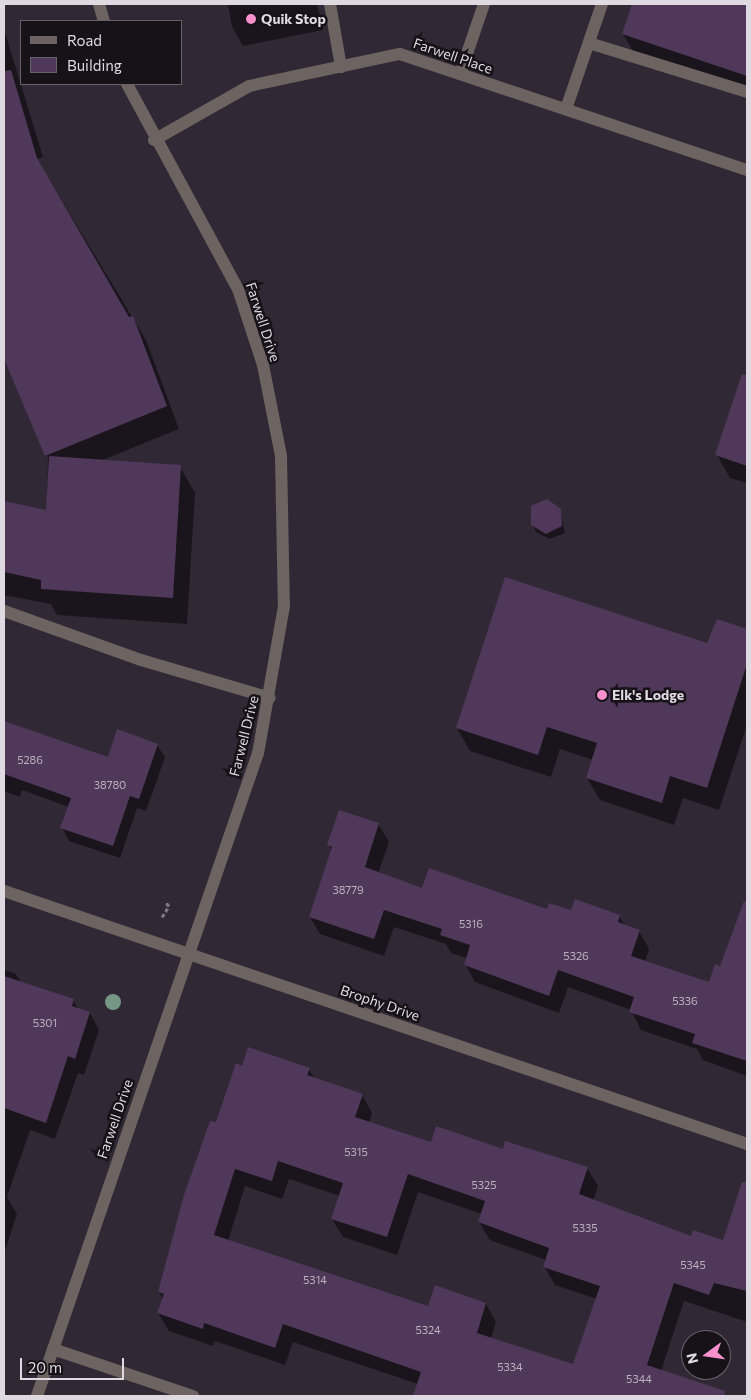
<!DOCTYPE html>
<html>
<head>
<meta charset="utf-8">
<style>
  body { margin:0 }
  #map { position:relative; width:751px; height:1400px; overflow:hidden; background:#312835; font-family:Commissioner,sans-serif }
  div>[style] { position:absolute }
  .shadow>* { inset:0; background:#0007 }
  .building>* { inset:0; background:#4f3859 }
  .path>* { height:3px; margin-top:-1.5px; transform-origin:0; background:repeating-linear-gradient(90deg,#817984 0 4px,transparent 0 6.5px) }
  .service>* { height:12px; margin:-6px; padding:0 6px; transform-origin:6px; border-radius:6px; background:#6d6461 }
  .minor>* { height:12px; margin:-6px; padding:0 6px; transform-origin:6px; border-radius:6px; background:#6d6461 }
  .tertiary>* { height:12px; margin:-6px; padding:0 6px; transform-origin:6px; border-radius:6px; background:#6d6461 }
  .trees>* { width:16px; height:16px; margin:-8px; border-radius:50%; background:#769784 }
  .dots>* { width:14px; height:14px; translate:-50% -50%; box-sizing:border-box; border:2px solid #161218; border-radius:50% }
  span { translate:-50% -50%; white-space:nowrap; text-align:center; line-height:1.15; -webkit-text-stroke:5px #161218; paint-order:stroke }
  .number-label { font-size:11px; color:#bbb1c0 }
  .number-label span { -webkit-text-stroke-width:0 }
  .poi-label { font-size:14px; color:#dfd9e2; font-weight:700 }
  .left { translate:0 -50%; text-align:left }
  .street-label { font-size:14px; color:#dfd9e2 }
  .frame { position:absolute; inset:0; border:5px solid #dfd9e2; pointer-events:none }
  .legend { position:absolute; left:20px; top:20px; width:162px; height:65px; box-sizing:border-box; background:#161218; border:1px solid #666269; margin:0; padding:6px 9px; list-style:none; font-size:15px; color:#dfd9e2 }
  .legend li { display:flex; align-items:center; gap:10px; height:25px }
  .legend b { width:25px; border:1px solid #666269 }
  .north { position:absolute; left:681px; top:1330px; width:50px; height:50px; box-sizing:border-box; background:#161218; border:1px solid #666269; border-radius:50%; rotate:256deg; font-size:14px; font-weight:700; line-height:20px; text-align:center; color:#dfd9e2 }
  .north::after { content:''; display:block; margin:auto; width:18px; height:22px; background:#f790cd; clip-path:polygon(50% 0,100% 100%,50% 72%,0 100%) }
  .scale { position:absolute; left:20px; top:1358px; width:104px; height:22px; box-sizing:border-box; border:2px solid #dfd9e2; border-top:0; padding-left:6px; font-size:15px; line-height:18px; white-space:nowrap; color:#dfd9e2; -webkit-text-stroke:4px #161218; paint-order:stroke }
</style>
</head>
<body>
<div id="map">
  <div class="shadow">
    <i style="clip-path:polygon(228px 4px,317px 4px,323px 30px,243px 46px,232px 27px)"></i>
    <i style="clip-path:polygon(633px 4px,747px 4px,747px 91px,634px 53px,623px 34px)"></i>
    <i style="clip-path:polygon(4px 29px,43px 157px,37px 159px,146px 340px,179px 429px,100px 461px,180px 467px,195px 493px,187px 624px,57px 615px,51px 604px,4px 595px,4px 503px,47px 511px,48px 458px,4px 359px,4px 176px,27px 163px,4px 169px)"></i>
    <i style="clip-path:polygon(743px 374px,747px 375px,747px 483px,730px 478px,717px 455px)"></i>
    <i style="clip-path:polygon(560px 510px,565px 533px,550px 539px,536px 532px,533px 525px)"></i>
    <i style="clip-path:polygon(718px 620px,747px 630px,747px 725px,719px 810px,683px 798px,674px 825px,600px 800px,587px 778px,593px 760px,560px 749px,551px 777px,470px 751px,457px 728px,707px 645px)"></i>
    <i style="clip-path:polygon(4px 722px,108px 758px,157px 745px,165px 757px,146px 811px,137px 808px,120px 858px,69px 841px,62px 828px,69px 807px,22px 790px,20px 797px,4px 791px)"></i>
    <i style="clip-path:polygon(378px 824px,389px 842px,378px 874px,423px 889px,548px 910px,619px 916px,625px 926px,639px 931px,649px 949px,645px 962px,709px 984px,716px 965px,747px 972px,747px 1076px,703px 1060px,697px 1049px,641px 1030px,631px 1010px,568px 987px,559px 1013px,475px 982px,465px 964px,467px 958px,451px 953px,446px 944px,394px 927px,384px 956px,320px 934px,310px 917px,332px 852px,329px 845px)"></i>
    <i style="clip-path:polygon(4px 970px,16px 974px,21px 983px,73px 1000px,78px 1009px,90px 1013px,99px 1030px,84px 1075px,78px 1073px,55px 1139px,30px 1130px,7px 1197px,17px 1214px,4px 1254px)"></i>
    <i style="clip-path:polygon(evenodd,243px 1067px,309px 1069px,315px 1080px,362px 1095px,372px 1113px,369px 1123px,432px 1143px,503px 1150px,587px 1168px,598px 1186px,593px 1201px,692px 1238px,723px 1242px,731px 1221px,747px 1227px,747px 1322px,684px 1301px,661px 1371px,698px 1396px,417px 1396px,418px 1384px,293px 1342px,285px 1365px,215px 1341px,213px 1346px,169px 1331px,158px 1313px,163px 1299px,159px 1292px,217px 1124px,243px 1067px,289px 1179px,340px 1196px,332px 1219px,343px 1237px,397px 1255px,418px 1192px,482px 1214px,479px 1222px,490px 1240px,546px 1260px,544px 1266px,555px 1285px,597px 1299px,574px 1366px,491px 1338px,496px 1322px,486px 1304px,429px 1307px,228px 1241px,245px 1186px,282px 1199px,289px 1179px)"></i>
  </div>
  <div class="building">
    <i style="clip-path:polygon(632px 4px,747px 4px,747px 76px,622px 34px)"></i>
    <i style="clip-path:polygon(11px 70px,37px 158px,122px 305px,129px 317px,133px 316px,167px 406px,45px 456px,4px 359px,4px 71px)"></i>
    <i style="clip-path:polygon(742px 374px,747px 375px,747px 466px,715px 455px)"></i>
    <i style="clip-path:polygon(49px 456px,181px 465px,173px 598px,41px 589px,41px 580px,4px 572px,4px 501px,46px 510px)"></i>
    <i style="clip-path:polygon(547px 499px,561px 509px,562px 526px,546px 534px,531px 525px,531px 506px)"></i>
    <i style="clip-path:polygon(505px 577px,707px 643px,717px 619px,747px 629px,747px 664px,707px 788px,670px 776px,662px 803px,586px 778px,597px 743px,547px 727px,538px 755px,456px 728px)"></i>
    <i style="clip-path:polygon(4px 721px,108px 757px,117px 729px,158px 744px,139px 799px,130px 796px,113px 846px,60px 828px,71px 798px,4px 774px)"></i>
    <i style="clip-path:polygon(339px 810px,379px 823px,365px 867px,422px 888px,429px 868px,547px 909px,549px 903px,571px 910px,575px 899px,620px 915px,618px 922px,640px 930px,631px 956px,709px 982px,715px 964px,720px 966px,744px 901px,747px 902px,747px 1061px,692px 1043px,695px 1034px,629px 1012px,634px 997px,558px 970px,549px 996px,464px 965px,470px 945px,440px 935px,442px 929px,384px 910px,374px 939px,309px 917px,332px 847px,327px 845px)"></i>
    <i style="clip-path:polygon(4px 976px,74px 999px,72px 1006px,90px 1012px,75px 1059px,68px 1056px,46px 1123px,4px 1108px)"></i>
    <i style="clip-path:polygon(evenodd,248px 1047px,310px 1068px,307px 1075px,363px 1094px,355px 1117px,431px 1142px,436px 1126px,503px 1149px,505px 1141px,588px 1167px,579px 1194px,691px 1236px,693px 1230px,723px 1240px,742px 1182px,747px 1182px,747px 1291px,714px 1283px,709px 1295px,674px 1283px,647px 1365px,725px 1391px,724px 1396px,413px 1396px,421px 1372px,283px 1324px,275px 1348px,204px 1323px,203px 1329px,157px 1313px,164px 1294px,158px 1292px,184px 1195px,210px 1121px,216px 1122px,236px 1063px,242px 1066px,248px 1047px,278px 1161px,343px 1183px,331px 1219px,387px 1237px,408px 1174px,485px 1201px,478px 1222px,549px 1248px,543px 1267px,600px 1286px,573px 1364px,477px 1333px,486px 1303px,435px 1285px,428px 1306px,214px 1235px,235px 1169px,272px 1181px,278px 1161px)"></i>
  </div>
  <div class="path">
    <i style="left:162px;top:917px;width:13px;rotate:-58deg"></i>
    <i style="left:169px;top:906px;width:6px;rotate:-129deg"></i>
  </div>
  <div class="service">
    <i style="left:330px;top:4px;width:64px;rotate:80.1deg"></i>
    <i style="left:589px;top:43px;width:165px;rotate:17.2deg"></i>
    <i style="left:460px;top:74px;width:74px;rotate:-71.1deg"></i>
    <i style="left:566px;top:109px;width:111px;rotate:-71.1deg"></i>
    <i style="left:4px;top:611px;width:145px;rotate:19.7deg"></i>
    <i style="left:141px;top:660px;width:134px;rotate:16.4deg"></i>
  </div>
  <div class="minor">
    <i style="left:154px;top:140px;width:109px;rotate:-29.6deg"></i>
    <i style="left:249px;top:86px;width:154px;rotate:-12deg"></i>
    <i style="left:400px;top:54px;width:366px;rotate:18.5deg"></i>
    <i style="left:4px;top:891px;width:785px;rotate:18.8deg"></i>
    <i style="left:53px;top:1349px;width:148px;rotate:18.6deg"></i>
    <i style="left:37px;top:1396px;width:680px;rotate:-71.03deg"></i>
  </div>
  <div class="tertiary">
    <i style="left:99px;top:4px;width:18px;rotate:74deg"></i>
    <i style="left:127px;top:84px;width:233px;rotate:61.6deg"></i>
    <i style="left:238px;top:289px;width:80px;rotate:71.8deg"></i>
    <i style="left:263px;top:365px;width:93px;rotate:78.8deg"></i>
    <i style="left:281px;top:456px;width:150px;rotate:88.9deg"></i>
    <i style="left:284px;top:606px;width:149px;rotate:100deg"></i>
  </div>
  <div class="trees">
    <i style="left:113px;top:1002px"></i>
  </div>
  <div class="dots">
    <i style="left:251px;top:19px;background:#f790cd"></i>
    <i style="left:602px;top:695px;background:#f790cd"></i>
  </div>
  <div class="number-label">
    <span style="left:30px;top:760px">5286</span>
    <span style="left:110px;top:785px">38780</span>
    <span style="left:348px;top:890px">38779</span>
    <span style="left:471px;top:924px">5316</span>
    <span style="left:576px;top:956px">5326</span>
    <span style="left:685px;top:1001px">5336</span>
    <span style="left:45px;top:1023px">5301</span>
    <span style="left:356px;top:1152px">5315</span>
    <span style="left:484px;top:1185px">5325</span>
    <span style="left:585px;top:1228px">5335</span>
    <span style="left:693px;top:1265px">5345</span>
    <span style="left:315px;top:1280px">5314</span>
    <span style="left:428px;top:1330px">5324</span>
    <span style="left:510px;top:1367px">5334</span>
    <span style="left:639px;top:1379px">5344</span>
  </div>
  <div class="poi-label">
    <span class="left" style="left:261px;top:19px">Quik Stop</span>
    <span class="left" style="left:612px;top:695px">Elk's Lodge</span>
  </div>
  <div class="street-label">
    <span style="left:453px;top:56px;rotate:19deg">Farwell Place</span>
    <span style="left:263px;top:322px;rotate:72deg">Farwell Drive</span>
    <span style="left:244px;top:736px;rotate:-76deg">Farwell Drive</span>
    <span style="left:380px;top:1003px;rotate:19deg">Brophy Drive</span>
    <span style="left:115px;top:1119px;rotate:-71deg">Farwell Drive</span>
  </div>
  <div class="frame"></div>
  <ul class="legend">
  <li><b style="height:6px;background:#6d6461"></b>Road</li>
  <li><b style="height:14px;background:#4f3859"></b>Building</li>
  </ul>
  <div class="north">N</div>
  <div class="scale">20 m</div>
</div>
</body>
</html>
